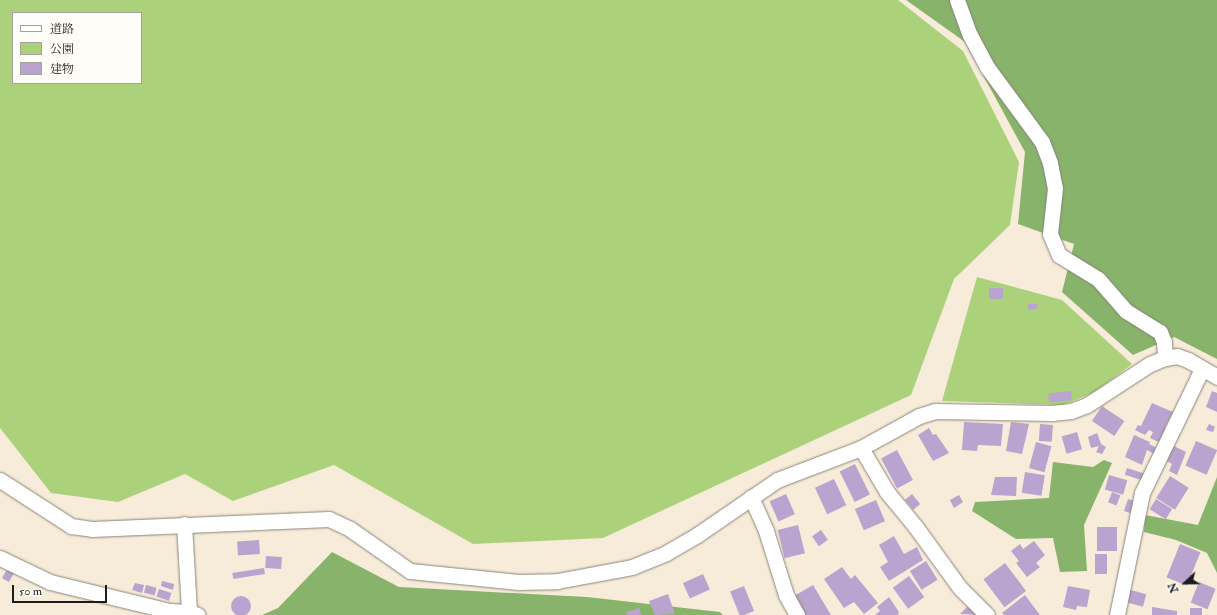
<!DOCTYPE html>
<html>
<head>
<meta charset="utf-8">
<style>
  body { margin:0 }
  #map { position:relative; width:1217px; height:615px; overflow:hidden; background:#f7ecd9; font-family:"IM FELL Double Pica","Noto Serif JP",serif }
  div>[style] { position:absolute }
  .green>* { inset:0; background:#abd17b }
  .forest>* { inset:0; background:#88b36b }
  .building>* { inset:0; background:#b8a4ce; transform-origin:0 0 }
  .round { border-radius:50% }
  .roads { filter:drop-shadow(0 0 1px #8a847a) drop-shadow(0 0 1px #8a847a) }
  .minor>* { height:15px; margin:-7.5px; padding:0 7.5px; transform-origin:7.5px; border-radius:7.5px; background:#fff }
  span { translate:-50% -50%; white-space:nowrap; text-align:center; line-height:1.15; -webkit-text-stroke:3.5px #fdfcf7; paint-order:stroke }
  .legend { position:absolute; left:12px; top:12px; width:130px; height:72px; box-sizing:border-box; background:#fdfcf7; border:1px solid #a3a29f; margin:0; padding:5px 7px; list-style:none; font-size:12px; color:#1c1c1c }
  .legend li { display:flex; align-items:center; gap:8px; height:20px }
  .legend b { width:20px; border:1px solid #a3a29f }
  .north { position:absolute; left:1165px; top:563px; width:40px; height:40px; -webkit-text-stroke:3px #fdfcf7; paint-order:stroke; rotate:248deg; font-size:11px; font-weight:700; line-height:16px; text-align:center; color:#1c1c1c }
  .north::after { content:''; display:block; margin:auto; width:14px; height:18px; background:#1c1c1c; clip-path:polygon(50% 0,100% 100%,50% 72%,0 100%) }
  .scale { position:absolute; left:12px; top:585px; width:95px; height:18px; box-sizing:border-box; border:2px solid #1c1c1c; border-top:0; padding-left:5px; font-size:12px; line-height:14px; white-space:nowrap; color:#1c1c1c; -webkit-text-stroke:3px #fdfcf7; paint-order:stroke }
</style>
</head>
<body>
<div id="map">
  <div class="green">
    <i style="clip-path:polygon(evenodd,0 0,898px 0,963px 51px,1019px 162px,1010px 225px,954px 279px,911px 395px,603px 538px,473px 544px,334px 465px,233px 501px,185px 474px,118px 502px,51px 493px,0 428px,0 0,13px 13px,141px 13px,141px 83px,13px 83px,13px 13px)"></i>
    <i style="clip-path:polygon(977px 277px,1062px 300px,1132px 364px,1095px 392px,1063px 405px,942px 401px)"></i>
  </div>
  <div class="forest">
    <i style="clip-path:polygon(906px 0,1217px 0,1217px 359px,1174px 337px,1133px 355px,1062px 292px,1074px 244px,1018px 224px,1025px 152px,965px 42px)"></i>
    <i style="clip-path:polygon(1104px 460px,1112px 463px,1084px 525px,1087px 571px,1060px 572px,1053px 538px,1016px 539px,972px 511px,975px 502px,1049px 498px,1053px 462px,1093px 467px)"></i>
    <i style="clip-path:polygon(1217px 477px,1217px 573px,1207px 553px,1176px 540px,1144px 532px,1145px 515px,1198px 525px)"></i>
    <i style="clip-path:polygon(332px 552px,399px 587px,587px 597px,720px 612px,723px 615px,262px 615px,278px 608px)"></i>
  </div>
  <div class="building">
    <i style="left:989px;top:288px;width:14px;height:11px"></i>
    <i style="left:1028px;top:304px;width:9px;height:5px"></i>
    <i style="left:1071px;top:391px;width:9px;height:23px;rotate:84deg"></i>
    <i style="clip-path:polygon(1212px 391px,1217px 393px,1217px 412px,1206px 407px)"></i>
    <i style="clip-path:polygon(1152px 403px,1173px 412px,1165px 427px,1170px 429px,1163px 444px,1150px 438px,1153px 432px,1149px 430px,1145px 435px,1135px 430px,1138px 425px,1141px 426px)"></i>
    <i style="left:1102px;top:406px;width:27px;height:18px;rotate:34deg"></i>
    <i style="clip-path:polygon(964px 422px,1003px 424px,1001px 446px,978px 445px,977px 451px,962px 450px)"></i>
    <i style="clip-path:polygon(1011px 422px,1029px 424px,1022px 454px,1006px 451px)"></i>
    <i style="left:1040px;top:424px;width:13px;height:17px;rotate:4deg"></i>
    <i style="clip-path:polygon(1209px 424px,1215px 427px,1213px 432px,1206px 430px)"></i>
    <i style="clip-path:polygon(929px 428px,933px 435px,936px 434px,949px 453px,933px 461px,918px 435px)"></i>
    <i style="left:1077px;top:432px;width:18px;height:16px;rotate:74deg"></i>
    <i style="clip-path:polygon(1097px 433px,1101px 444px,1106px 447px,1102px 454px,1096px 452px,1099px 446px,1091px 448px,1088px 437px)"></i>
    <i style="clip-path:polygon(1134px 435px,1150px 442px,1149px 444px,1157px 448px,1154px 454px,1147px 450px,1142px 465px,1125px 457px)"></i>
    <i style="left:1196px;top:441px;width:23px;height:27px;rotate:23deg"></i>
    <i style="left:1036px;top:442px;width:16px;height:27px;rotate:15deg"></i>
    <i style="clip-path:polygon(1172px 445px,1186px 452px,1177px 475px,1169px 471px,1172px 464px,1165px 460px)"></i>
    <i style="left:897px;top:450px;width:34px;height:18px;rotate:62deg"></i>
    <i style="left:855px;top:464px;width:34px;height:17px;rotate:64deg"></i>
    <i style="left:1127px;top:468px;width:19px;height:7px;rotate:18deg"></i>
    <i style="left:1025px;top:472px;width:20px;height:21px;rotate:9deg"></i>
    <i style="left:1109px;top:475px;width:19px;height:15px;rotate:16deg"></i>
    <i style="left:1170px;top:476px;width:22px;height:26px;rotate:32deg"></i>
    <i style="clip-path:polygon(995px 477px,1017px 477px,1016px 496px,991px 495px)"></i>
    <i style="left:834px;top:479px;width:29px;height:21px;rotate:65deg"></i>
    <i style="left:1112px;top:492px;width:9px;height:11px;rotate:21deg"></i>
    <i style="left:786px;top:494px;width:22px;height:18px;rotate:66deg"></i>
    <i style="left:912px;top:494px;width:13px;height:9px;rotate:51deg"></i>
    <i style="clip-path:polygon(959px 495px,963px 502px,954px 508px,950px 500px)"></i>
    <i style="clip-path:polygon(1128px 499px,1136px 501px,1130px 513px,1124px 511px)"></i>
    <i style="left:1156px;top:499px;width:19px;height:12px;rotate:32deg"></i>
    <i style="left:876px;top:500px;width:23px;height:23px;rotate:67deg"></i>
    <i style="left:798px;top:525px;width:29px;height:21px;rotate:76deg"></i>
    <i style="left:1097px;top:527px;width:20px;height:24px"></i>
    <i style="left:821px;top:530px;width:12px;height:11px;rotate:55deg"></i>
    <i style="clip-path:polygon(894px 536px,904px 554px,917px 547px,923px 560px,889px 581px,880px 567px,888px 562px,879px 545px)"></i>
    <i style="left:259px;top:540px;width:14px;height:22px;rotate:86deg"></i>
    <i style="clip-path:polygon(1034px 541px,1045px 555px,1036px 563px,1040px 567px,1027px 577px,1016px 563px,1019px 561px,1011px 551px,1020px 544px,1023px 549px)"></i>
    <i style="left:1180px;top:544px;width:22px;height:36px;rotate:22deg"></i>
    <i style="left:1095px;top:554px;width:12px;height:20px"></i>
    <i style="left:266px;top:556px;width:16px;height:12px;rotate:4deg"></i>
    <i style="left:926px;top:561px;width:22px;height:19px;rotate:58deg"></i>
    <i style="left:1005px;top:563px;width:35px;height:27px;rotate:53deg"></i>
    <i style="left:9px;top:566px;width:8px;height:14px;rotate:30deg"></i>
    <i style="clip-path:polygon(842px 567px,851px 579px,855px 575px,878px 603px,864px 614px,854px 602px,844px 608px,824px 579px)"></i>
    <i style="left:264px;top:568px;width:6px;height:32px;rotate:81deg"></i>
    <i style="left:703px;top:574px;width:17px;height:22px;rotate:66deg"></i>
    <i style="left:909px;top:576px;width:26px;height:20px;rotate:54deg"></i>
    <i style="clip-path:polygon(162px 581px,174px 584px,173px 590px,161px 586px)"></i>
    <i style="left:1199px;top:582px;width:18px;height:22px;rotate:22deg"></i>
    <i style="clip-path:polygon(135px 583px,144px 585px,142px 593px,132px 590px)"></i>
    <i style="left:146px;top:585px;width:11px;height:8px;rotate:15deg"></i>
    <i style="clip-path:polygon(813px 585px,831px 615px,805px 615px,794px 596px)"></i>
    <i style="left:744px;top:586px;width:27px;height:15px;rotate:68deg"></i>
    <i style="clip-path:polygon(1068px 586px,1090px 590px,1087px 607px,1077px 606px,1076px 610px,1063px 607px)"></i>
    <i style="left:159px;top:589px;width:13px;height:8px;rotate:18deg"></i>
    <i style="left:1127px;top:589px;width:20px;height:13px;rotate:15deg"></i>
    <i style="clip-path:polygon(668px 594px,675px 614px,655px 615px,649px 601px)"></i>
    <i style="clip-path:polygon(1025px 595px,1040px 615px,1004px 615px,1002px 613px)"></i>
    <i class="round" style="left:231px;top:596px;width:20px;height:20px"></i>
    <i style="clip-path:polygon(889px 597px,899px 612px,898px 615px,875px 615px,880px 611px,877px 607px)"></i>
    <i style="clip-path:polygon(969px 605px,980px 615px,960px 614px)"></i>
    <i style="clip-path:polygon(1152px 607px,1177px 611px,1177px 615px,1152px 615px)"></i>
    <i style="clip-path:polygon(639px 608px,641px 615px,627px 615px,626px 612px)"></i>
    <i style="left:1190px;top:608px;width:12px;height:7px"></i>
  </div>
  <div class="roads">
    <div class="minor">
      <i style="left:957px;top:0;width:37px;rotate:70deg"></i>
      <i style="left:970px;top:35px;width:36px;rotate:62deg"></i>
      <i style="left:987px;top:67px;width:93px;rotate:53.7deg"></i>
      <i style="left:1042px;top:142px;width:22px;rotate:69deg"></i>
      <i style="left:1050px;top:163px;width:25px;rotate:79deg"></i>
      <i style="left:1055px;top:188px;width:46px;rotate:96.2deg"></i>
      <i style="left:1050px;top:234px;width:23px;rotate:67deg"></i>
      <i style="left:1059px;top:255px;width:46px;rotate:31.6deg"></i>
      <i style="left:1098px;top:279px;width:43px;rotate:48.8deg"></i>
      <i style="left:1126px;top:311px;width:40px;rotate:32deg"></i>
      <i style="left:1160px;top:332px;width:11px;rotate:68deg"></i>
      <i style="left:1164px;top:342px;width:16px;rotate:86deg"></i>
      <i style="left:861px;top:448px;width:51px;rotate:59.4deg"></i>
      <i style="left:887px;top:492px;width:44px;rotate:50.5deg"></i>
      <i style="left:915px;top:526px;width:77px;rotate:54deg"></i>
      <i style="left:960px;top:588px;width:38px;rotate:45deg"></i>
      <i style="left:0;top:480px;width:85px;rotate:32.9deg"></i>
      <i style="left:71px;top:526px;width:21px;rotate:8deg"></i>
      <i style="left:92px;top:529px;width:237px;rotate:-2.4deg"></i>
      <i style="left:329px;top:519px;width:23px;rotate:25deg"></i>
      <i style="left:350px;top:529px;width:73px;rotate:35deg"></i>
      <i style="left:410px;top:571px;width:109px;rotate:5.8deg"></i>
      <i style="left:518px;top:582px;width:39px;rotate:-1deg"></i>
      <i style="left:557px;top:581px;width:76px;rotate:-10.6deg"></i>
      <i style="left:632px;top:567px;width:37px;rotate:-22deg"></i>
      <i style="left:666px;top:553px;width:36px;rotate:-30deg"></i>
      <i style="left:697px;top:535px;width:97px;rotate:-34.5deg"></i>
      <i style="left:777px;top:480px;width:90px;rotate:-20.9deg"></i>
      <i style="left:861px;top:448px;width:66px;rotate:-28.9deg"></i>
      <i style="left:919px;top:416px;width:17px;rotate:-17deg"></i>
      <i style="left:935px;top:411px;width:117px;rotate:1deg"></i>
      <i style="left:1052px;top:413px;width:19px;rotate:-6deg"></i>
      <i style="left:1071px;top:411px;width:17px;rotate:-21deg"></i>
      <i style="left:1087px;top:405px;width:75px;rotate:-33.1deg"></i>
      <i style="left:1150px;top:364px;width:16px;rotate:-22deg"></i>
      <i style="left:1165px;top:358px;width:12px;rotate:-9deg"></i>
      <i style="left:1177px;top:356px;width:12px;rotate:20deg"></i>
      <i style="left:1188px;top:360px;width:34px;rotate:30deg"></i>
      <i style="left:751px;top:497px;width:37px;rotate:66deg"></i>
      <i style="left:766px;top:531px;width:67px;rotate:72.6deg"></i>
      <i style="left:786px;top:595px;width:23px;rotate:61deg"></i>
      <i style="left:184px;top:524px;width:88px;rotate:86.7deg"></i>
      <i style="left:189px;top:612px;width:9px;rotate:18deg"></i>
      <i style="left:0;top:558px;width:55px;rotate:25.6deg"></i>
      <i style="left:50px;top:582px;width:123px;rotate:13.6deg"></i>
      <i style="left:170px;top:611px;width:19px;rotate:3deg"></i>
      <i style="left:1117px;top:615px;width:125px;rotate:-78.4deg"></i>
      <i style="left:1142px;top:493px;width:138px;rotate:-64.2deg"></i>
    </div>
  </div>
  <ul class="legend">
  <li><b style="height:5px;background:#fff"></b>道路</li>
  <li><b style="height:11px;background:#abd17b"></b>公園</li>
  <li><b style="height:11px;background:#b8a4ce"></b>建物</li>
  </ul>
  <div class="north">N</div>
  <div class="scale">50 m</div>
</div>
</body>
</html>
